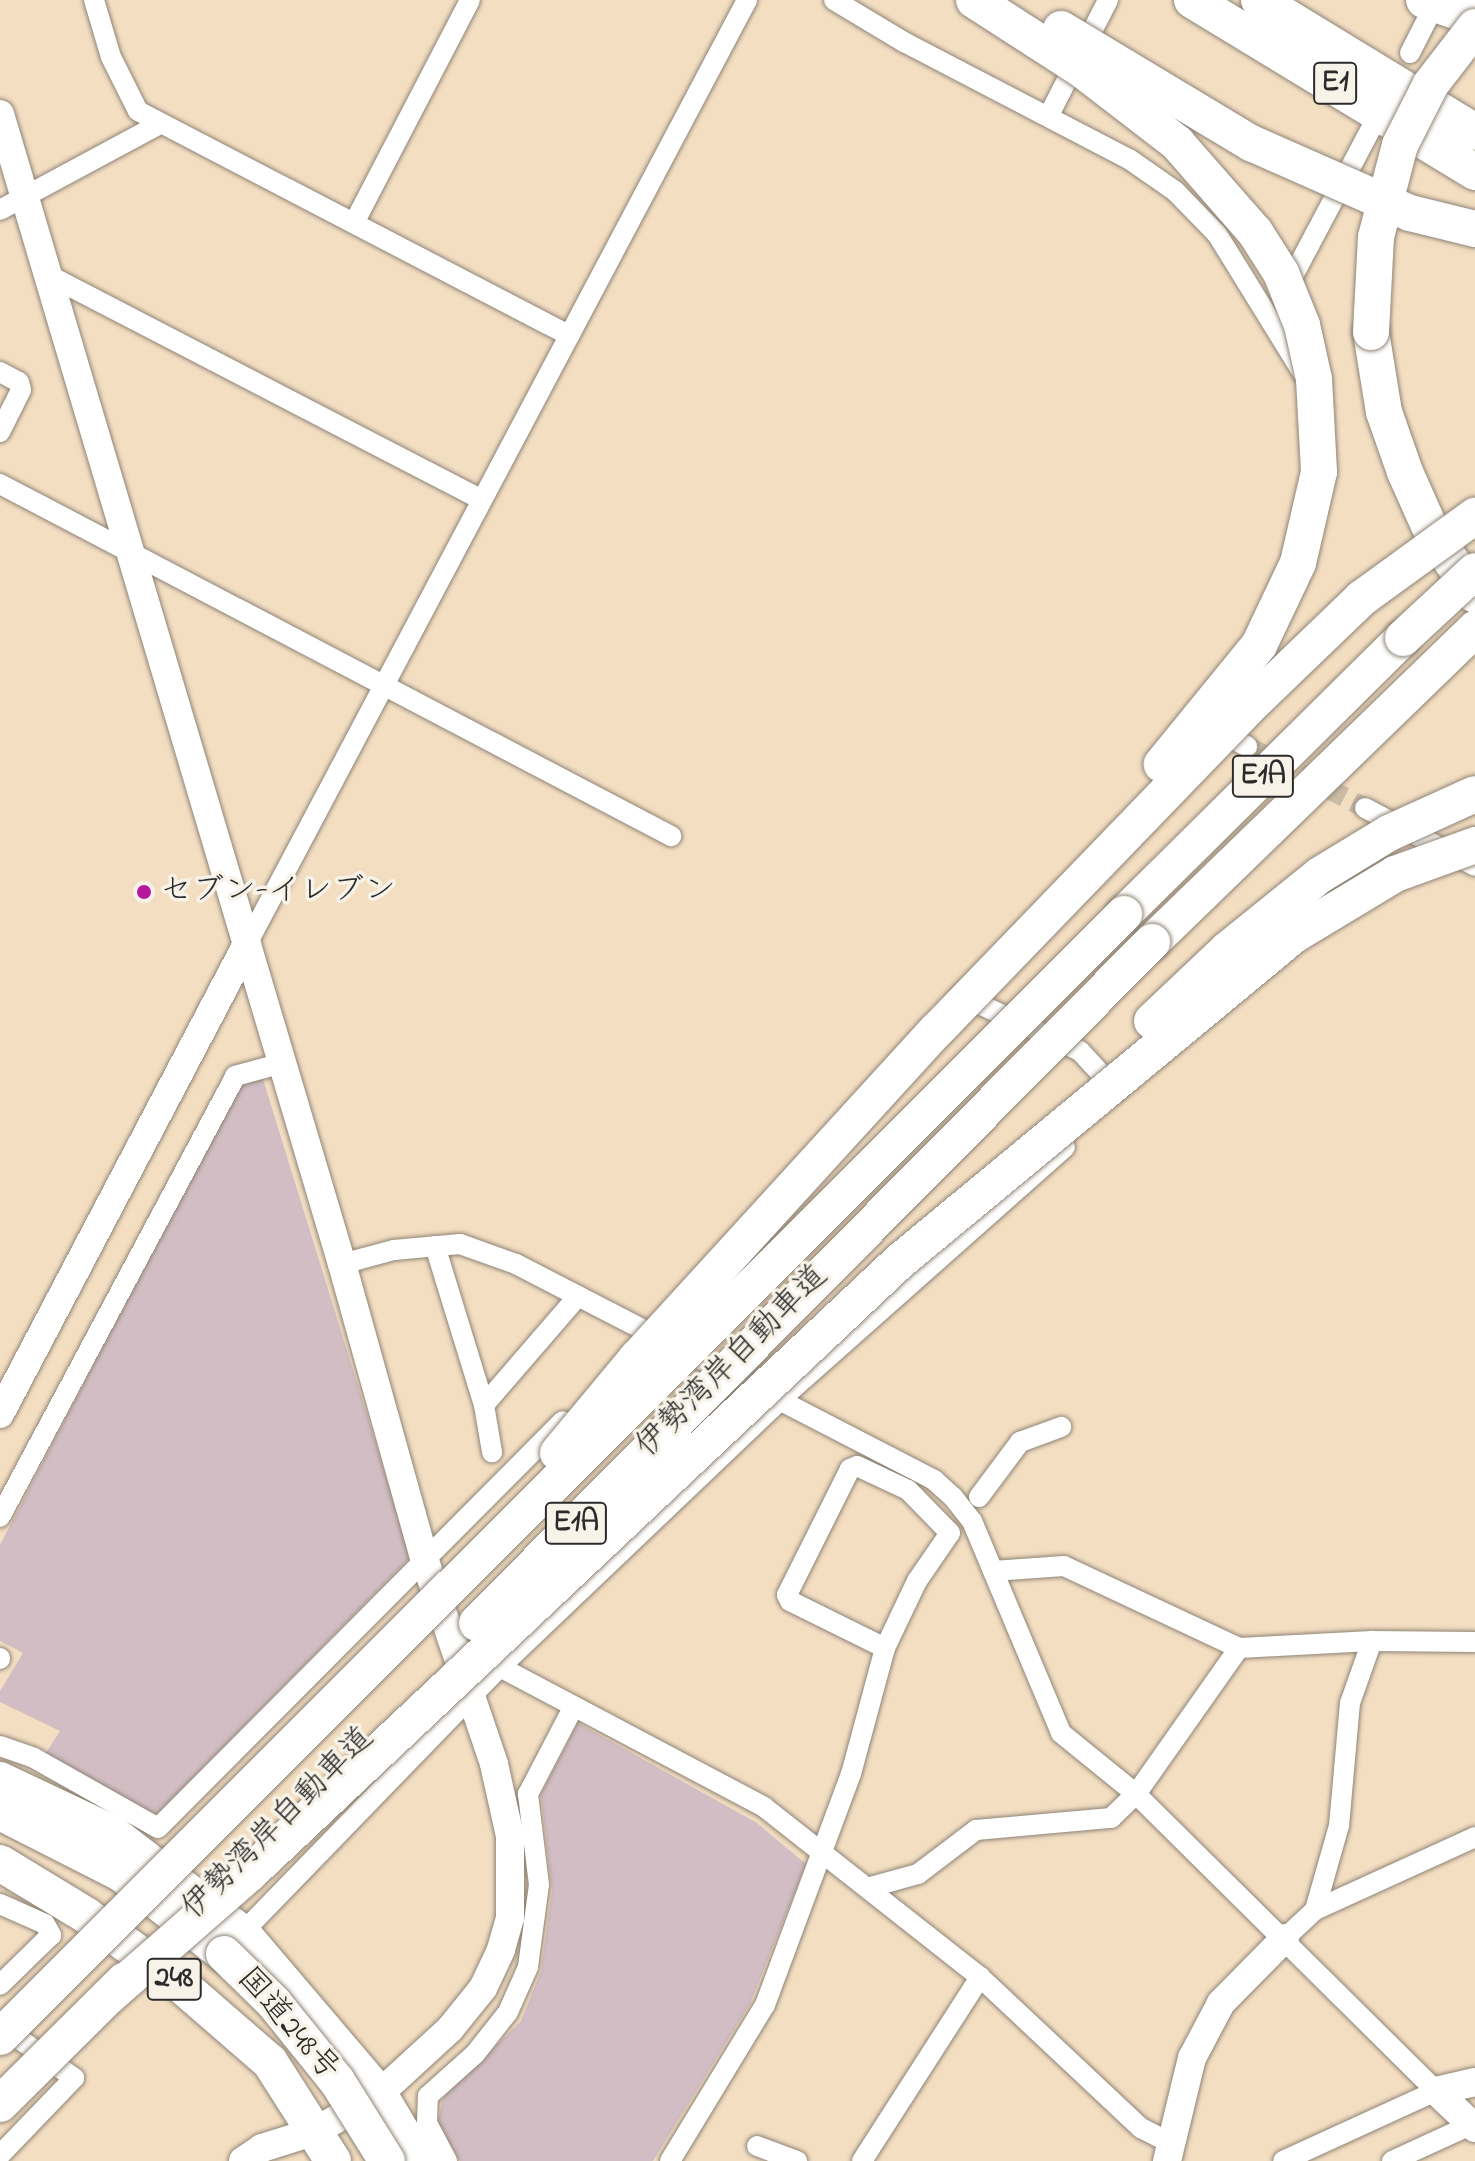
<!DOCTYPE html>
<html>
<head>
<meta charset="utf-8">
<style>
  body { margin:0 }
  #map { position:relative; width:1475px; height:2161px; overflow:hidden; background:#f3dec2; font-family:"Indie Flower","Klee One",sans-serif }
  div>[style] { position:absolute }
  .industrial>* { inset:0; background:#d2bdc5 }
  .street-tunnel>* { height:20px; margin-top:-10px; transform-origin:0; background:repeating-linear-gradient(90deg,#cbbaa4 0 20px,transparent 0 30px) }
  .roads { filter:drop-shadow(0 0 2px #8f8476) drop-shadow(0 0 2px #8f8476) }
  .street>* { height:20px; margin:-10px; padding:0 10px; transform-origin:10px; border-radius:10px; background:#fff }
  .secondary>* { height:28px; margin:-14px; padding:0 14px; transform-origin:14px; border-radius:14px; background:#fff }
  .highway>* { height:36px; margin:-18px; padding:0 18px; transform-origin:18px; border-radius:18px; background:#fff }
  .bridges { filter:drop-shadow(0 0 2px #8f8476) drop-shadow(0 0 2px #8f8476) }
  .highway-bridge>* { height:36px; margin:-18px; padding:0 18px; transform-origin:18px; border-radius:18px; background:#fff }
  .dots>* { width:22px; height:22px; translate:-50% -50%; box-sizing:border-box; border:4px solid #f7f3e8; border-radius:50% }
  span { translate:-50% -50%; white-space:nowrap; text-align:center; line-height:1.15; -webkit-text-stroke:7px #f7f3e8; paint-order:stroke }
  .shield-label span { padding:2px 6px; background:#f7f3e8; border:2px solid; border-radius:6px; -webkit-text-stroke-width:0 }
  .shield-label { font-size:30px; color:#2b2b2b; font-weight:700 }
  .poi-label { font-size:32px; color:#2b2b2b }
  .left { translate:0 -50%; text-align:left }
  .street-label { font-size:32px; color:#2b2b2b }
</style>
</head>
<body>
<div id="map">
  <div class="industrial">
    <i style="clip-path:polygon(262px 1076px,411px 1557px,158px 1813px,150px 1813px,46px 1753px,60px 1731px,0 1702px,0 1691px,23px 1653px,0 1641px,0 1545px,240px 1082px)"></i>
    <i style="clip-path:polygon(578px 1723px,757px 1823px,806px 1864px,750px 2004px,653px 2161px,460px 2161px,438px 2123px,443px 2098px,521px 2021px,541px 1971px,552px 1889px,541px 1794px)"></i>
  </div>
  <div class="street-tunnel">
    <i style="left:1247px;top:746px;width:133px;rotate:27.7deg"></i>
  </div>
  <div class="roads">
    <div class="street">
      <i style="left:94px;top:0;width:59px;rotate:73.4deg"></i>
      <i style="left:111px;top:57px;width:60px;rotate:63.4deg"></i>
      <i style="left:138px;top:111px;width:486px;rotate:27.5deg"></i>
      <i style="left:834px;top:0;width:82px;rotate:31deg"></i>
      <i style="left:904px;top:42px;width:254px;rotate:27.5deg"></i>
      <i style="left:1129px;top:159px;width:56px;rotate:34.8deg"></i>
      <i style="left:1175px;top:191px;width:60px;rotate:45.7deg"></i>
      <i style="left:1217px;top:234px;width:163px;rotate:58.3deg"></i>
      <i style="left:1410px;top:53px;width:37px;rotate:-63deg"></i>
      <i style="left:1049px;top:115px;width:129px;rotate:-62.8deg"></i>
      <i style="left:0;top:210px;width:179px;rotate:-28.3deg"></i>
      <i style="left:354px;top:223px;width:251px;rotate:-62.5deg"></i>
      <i style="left:50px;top:276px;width:485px;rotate:27.4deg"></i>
      <i style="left:1285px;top:291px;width:186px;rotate:-62.1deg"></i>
      <i style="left:0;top:372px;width:21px;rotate:28deg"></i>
      <i style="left:19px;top:382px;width:8px;rotate:76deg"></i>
      <i style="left:21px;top:390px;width:47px;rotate:116.6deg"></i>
      <i style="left:0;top:484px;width:758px;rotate:27.68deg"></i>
      <i style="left:1217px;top:731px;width:34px;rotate:27deg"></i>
      <i style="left:1365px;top:808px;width:124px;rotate:27.8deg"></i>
      <i style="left:247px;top:944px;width:1068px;rotate:-62.09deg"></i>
      <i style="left:962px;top:996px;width:130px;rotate:25deg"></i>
      <i style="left:1080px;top:1051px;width:53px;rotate:47.3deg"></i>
      <i style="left:435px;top:1246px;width:166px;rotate:72.9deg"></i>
      <i style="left:484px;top:1405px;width:48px;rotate:80.3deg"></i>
      <i style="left:342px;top:1264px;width:54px;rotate:-15.1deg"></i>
      <i style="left:394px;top:1250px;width:66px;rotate:-5.2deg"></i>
      <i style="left:460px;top:1244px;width:59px;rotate:19.7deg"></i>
      <i style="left:516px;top:1264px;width:471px;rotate:27.3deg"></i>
      <i style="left:934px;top:1480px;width:25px;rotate:42deg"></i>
      <i style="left:953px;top:1497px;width:31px;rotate:52deg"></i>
      <i style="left:972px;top:1521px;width:230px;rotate:67.2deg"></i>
      <i style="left:1061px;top:1733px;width:97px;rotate:39.1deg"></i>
      <i style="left:1136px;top:1794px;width:422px;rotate:44.7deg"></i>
      <i style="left:1436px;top:2091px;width:168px;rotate:155.4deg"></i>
      <i style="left:484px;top:1405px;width:144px;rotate:-49.2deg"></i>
      <i style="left:979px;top:1497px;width:69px;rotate:-53.3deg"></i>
      <i style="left:1020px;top:1442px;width:44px;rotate:-20.1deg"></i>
      <i style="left:0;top:1517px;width:500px;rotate:-61.9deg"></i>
      <i style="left:235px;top:1076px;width:50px;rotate:-15.2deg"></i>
      <i style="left:993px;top:1571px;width:71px;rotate:-4deg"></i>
      <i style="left:1064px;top:1566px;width:193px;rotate:25.1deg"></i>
      <i style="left:1239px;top:1648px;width:133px;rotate:-3deg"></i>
      <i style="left:1372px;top:1641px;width:103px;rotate:0.6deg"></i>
      <i style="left:0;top:1658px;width:1px;rotate:90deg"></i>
      <i style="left:500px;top:1667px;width:299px;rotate:27.9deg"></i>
      <i style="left:764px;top:1807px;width:275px;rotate:38.2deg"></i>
      <i style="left:980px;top:1977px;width:221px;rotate:43.2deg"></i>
      <i style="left:1141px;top:2128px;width:33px;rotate:27deg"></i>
      <i style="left:0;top:1746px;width:36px;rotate:19deg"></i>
      <i style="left:34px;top:1758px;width:142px;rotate:29.4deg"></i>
      <i style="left:158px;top:1828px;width:574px;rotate:-45.14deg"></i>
      <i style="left:871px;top:1887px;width:49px;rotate:-15.5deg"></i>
      <i style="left:918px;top:1874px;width:73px;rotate:-37.2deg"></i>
      <i style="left:976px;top:1830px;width:136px;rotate:-5.1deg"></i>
      <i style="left:1111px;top:1818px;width:35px;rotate:-44deg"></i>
      <i style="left:1136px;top:1794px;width:179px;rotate:-54.8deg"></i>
      <i style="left:0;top:1904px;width:49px;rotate:24deg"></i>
      <i style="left:45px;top:1924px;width:13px;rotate:61deg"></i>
      <i style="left:51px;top:1935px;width:71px;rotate:135.6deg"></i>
      <i style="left:1315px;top:1910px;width:87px;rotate:-74.1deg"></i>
      <i style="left:1339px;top:1826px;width:123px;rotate:-84.9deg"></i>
      <i style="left:1350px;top:1703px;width:66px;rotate:-70.5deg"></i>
      <i style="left:242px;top:1933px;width:371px;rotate:-45.9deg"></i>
      <i style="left:500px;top:1667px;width:387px;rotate:-43.6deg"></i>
      <i style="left:780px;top:1400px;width:381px;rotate:-41.6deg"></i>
      <i style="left:1285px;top:1938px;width:41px;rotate:-43deg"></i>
      <i style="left:1315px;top:1910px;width:176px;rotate:-24.5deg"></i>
      <i style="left:757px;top:2146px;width:43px;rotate:20.6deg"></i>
      <i style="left:0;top:2155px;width:107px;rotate:-46.1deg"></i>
      <i style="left:74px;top:2078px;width:90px;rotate:-144.5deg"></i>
      <i style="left:447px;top:2161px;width:43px;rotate:-117.8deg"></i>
      <i style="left:427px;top:2123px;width:27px;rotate:-88deg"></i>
      <i style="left:428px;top:2096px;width:63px;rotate:-41.8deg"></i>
      <i style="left:475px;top:2054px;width:53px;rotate:-51.8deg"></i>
      <i style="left:508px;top:2012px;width:49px;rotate:-66deg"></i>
      <i style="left:528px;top:1967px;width:83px;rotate:-82.4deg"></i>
      <i style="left:539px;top:1885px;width:92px;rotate:-96.9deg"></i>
      <i style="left:528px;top:1794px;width:99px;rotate:-62.4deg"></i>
      <i style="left:670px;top:2161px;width:183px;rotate:-58.7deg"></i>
      <i style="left:765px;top:2005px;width:246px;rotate:-69.6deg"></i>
      <i style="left:851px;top:1774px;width:131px;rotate:-74.9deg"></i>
      <i style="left:885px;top:1648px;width:74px;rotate:-64.5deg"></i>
      <i style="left:917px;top:1581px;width:58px;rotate:-55.5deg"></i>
      <i style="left:950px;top:1533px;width:60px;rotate:-134.3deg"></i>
      <i style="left:908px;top:1490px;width:56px;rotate:-154.8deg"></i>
      <i style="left:857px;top:1466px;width:8px;rotate:157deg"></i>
      <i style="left:850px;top:1469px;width:141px;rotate:116.6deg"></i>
      <i style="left:787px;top:1595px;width:7px;rotate:63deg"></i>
      <i style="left:790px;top:1601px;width:106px;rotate:26.3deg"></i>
      <i style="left:862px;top:2161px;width:219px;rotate:-57.3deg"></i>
      <i style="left:1392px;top:2161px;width:91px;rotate:-24.6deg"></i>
    </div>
    <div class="secondary">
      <i style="left:0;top:114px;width:1200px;rotate:73.44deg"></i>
      <i style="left:342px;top:1264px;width:308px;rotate:74.4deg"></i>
      <i style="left:425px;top:1561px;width:214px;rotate:71.2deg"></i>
      <i style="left:494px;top:1764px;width:74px;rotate:77.5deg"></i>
      <i style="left:510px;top:1836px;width:82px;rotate:90deg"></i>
      <i style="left:510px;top:1918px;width:33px;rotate:106deg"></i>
      <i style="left:501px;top:1950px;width:42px;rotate:115.3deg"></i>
      <i style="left:483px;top:1988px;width:53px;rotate:128.8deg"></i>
      <i style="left:450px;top:2029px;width:96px;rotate:137.5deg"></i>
      <i style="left:379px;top:2094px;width:73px;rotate:149.6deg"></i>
      <i style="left:316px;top:2131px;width:57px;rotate:162.5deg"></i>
      <i style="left:262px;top:2148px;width:23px;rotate:146deg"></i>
      <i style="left:0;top:1414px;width:531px;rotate:-62.28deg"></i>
      <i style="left:1475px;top:2082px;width:40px;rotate:167deg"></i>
      <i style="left:1436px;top:2091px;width:54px;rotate:43.5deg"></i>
      <i style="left:1167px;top:2161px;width:106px;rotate:-76.4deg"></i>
      <i style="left:1192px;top:2058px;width:62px;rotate:-62.2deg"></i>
      <i style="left:1221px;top:2003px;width:91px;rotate:-45.4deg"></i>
    </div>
    <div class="highway">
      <i style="left:1192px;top:0;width:331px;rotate:31.3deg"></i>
      <i style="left:1259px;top:0;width:253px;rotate:31.4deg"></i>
      <i style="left:1424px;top:0;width:54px;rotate:19.4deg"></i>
      <i style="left:1371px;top:332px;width:81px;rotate:80.8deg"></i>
      <i style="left:1384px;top:412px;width:64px;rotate:70.7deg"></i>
      <i style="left:1405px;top:472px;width:69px;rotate:66deg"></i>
      <i style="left:1433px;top:535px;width:73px;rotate:55deg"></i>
      <i style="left:1124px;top:914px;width:392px;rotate:-44.7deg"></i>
      <i style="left:1152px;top:942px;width:450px;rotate:-44.1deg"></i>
      <i style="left:0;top:1780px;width:124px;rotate:25.3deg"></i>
      <i style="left:112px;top:1833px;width:164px;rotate:37.6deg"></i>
      <i style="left:242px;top:1933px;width:211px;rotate:49.6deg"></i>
      <i style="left:379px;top:2094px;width:78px;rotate:59.2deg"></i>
      <i style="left:0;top:1812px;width:137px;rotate:26.9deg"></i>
      <i style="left:122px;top:1874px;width:130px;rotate:38.1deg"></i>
      <i style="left:0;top:1863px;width:102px;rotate:31.3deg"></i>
      <i style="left:87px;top:1916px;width:106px;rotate:35.8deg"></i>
      <i style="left:173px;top:1978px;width:128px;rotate:40.9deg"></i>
      <i style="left:270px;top:2062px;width:117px;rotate:57.5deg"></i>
    </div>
  </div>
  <div class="bridges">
    <div class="highway-bridge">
      <i style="left:974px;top:0;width:127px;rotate:32.8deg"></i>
      <i style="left:1081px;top:69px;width:121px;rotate:37.6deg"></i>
      <i style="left:1177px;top:143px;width:118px;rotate:48.8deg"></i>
      <i style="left:1255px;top:232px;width:49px;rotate:57.6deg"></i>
      <i style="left:1281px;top:273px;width:56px;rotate:68deg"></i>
      <i style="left:1302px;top:325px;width:55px;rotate:77.5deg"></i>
      <i style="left:1314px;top:379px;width:93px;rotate:86.9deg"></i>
      <i style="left:1319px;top:472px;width:93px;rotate:103deg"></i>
      <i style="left:1298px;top:563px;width:91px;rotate:115.4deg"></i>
      <i style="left:1259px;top:645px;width:154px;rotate:129.2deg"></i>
      <i style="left:1061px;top:29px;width:222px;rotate:31deg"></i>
      <i style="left:1251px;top:143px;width:174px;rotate:23.8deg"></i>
      <i style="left:1410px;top:213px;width:67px;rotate:13.8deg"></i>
      <i style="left:1371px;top:332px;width:95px;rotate:-87deg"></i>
      <i style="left:1376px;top:237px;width:95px;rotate:-75.4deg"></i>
      <i style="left:1400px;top:145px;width:68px;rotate:-63.1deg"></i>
      <i style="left:1431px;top:84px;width:72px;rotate:-52.3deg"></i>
      <i style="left:1403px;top:638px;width:98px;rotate:-42.9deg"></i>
      <i style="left:1152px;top:1021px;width:103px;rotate:-43.4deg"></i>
      <i style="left:1227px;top:950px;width:119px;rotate:-38.9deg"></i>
      <i style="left:1320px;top:875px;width:81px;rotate:-31.3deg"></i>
      <i style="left:1389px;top:833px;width:94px;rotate:-24.4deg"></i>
      <i style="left:558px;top:1453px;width:124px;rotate:-50.3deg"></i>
      <i style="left:637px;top:1358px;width:443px;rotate:-47.6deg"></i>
      <i style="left:936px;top:1031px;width:463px;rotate:-46deg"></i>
      <i style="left:1258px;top:698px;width:144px;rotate:-43.9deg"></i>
      <i style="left:1362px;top:598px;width:140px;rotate:-36deg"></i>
      <i style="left:477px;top:1623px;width:959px;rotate:-45.25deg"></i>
      <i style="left:224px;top:1954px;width:70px;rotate:44.4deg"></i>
      <i style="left:274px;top:2003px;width:100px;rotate:51.1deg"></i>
      <i style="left:337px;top:2081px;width:94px;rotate:58deg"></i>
      <i style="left:108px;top:1997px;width:189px;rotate:-41.1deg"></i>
      <i style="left:250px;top:1873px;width:893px;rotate:-43.28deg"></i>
      <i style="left:900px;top:1261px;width:511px;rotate:-39.6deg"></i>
      <i style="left:1294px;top:935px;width:118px;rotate:-31.1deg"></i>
      <i style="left:1395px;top:874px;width:85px;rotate:-19.9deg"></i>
      <i style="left:0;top:2037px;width:1589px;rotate:-44.97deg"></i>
      <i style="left:0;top:2104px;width:175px;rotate:-44.8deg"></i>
    </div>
  </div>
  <div class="dots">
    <i style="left:144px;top:892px;background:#b5179e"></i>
  </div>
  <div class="shield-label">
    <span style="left:1335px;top:83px">E1</span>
    <span style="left:1263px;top:776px">E1A</span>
    <span style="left:576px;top:1523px">E1A</span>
    <span style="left:174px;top:1979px">248</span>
  </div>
  <div class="poi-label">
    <span class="left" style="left:160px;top:892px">セブン-イレブン</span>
  </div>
  <div class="street-label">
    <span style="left:733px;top:1362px;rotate:-45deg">伊勢湾岸自動車道</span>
    <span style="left:279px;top:1824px;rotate:-45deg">伊勢湾岸自動車道</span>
    <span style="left:287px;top:2025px;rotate:49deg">国道248号</span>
  </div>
</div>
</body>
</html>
